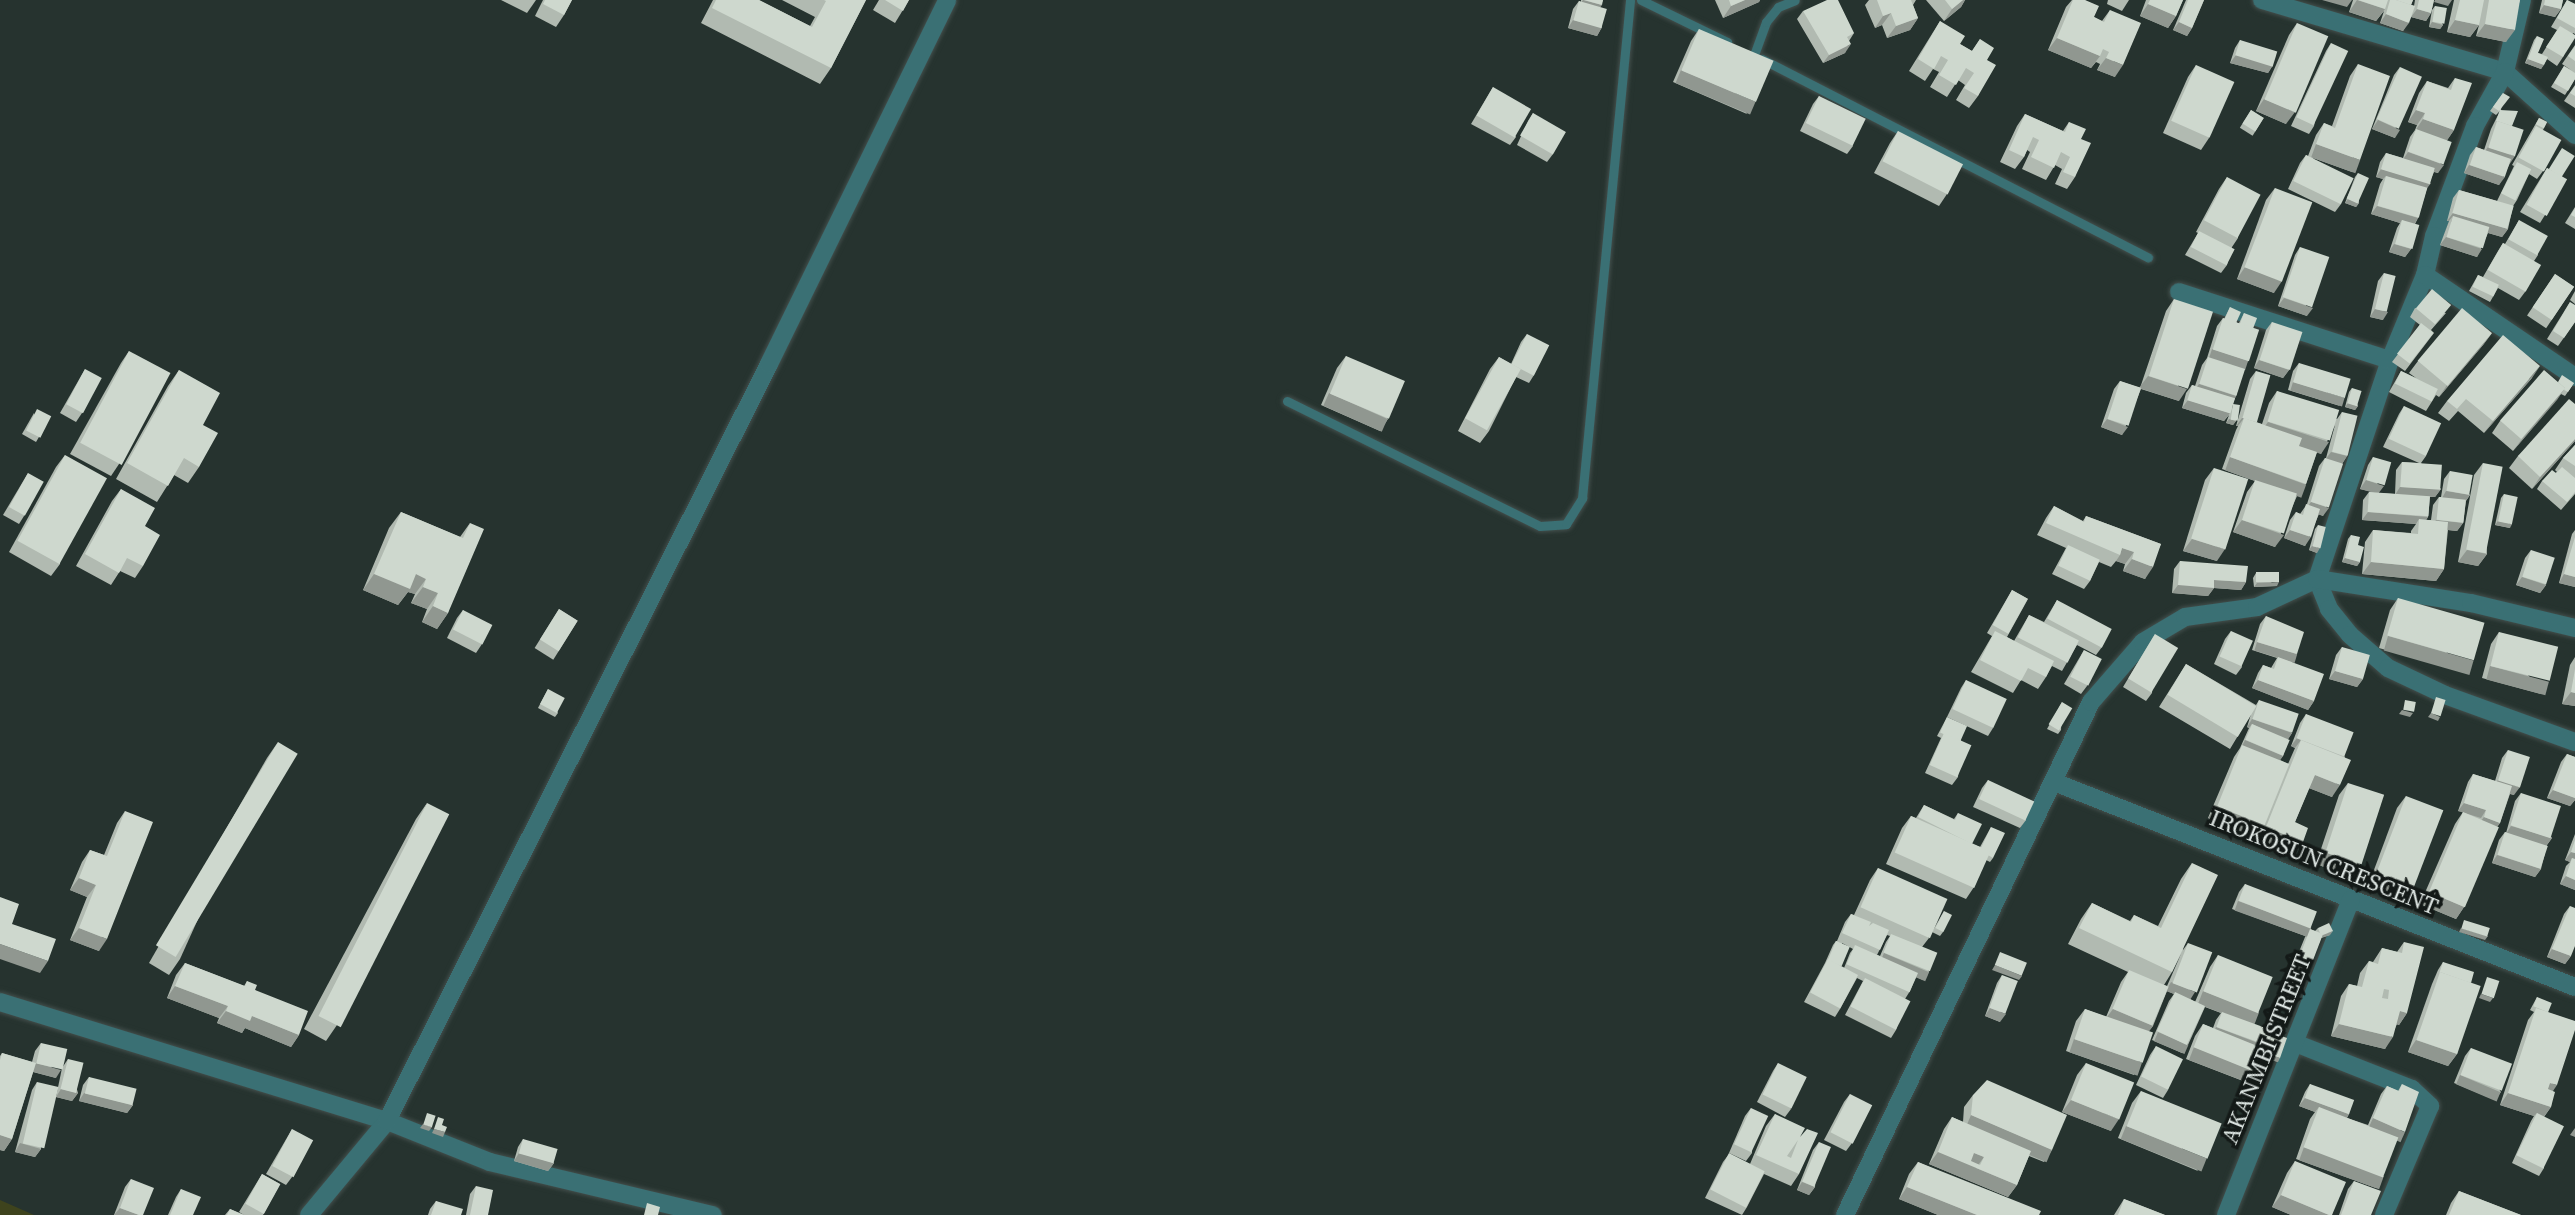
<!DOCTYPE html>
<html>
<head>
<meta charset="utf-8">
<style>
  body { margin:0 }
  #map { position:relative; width:2575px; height:1215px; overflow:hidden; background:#26332f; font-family:"Source Serif 4",serif }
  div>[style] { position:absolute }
  .green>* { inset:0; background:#3e431d }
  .roads { filter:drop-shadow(0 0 2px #434f4c) drop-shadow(0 0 2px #434f4c) }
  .lane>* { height:9px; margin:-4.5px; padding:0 4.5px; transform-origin:4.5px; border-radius:4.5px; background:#3a7074 }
  .street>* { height:18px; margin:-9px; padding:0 9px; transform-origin:9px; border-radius:9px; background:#3a7074 }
  .wall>* { inset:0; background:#b1bab1; transform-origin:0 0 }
  .shaded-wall>* { inset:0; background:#909790; transform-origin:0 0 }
  .building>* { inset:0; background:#ced8ce; transform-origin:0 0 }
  span { translate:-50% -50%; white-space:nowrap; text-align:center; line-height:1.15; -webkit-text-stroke:7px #131917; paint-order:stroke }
  .street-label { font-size:24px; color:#dde5e2 }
</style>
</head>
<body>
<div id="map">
  <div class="green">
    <i style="clip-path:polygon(0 1200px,34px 1215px,0 1215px)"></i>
  </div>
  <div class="roads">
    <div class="lane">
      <i style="left:1641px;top:0;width:96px;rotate:26deg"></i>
      <i style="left:1754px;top:55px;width:35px;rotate:-70deg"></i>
      <i style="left:1766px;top:22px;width:19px;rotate:-51deg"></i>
      <i style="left:1778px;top:7px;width:18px;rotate:-22deg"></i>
      <i style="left:1762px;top:59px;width:434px;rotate:27.2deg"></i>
      <i style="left:1287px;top:401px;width:282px;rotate:26.3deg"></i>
      <i style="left:1540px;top:526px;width:26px;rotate:-4deg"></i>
      <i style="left:1566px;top:524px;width:31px;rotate:-58deg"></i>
      <i style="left:1582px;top:498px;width:500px;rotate:-84.49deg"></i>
    </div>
    <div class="street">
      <i style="left:2262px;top:0;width:253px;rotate:16.5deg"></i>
      <i style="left:2505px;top:72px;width:94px;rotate:42deg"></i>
      <i style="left:2522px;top:0;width:74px;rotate:103.3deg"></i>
      <i style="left:2505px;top:72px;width:62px;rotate:119.1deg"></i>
      <i style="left:2475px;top:126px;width:117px;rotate:110.4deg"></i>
      <i style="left:2434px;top:236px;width:40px;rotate:103deg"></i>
      <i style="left:2425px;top:275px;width:92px;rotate:112.4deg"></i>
      <i style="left:2390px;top:360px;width:231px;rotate:108.4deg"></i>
      <i style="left:2317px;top:579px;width:32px;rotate:68deg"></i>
      <i style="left:2329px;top:609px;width:33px;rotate:51deg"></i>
      <i style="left:2350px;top:635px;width:50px;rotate:41deg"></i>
      <i style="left:2388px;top:668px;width:63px;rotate:25.3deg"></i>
      <i style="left:2445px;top:695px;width:138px;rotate:19.9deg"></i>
      <i style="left:2425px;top:275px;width:181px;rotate:34.2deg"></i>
      <i style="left:2179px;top:292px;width:222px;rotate:17.9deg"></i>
      <i style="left:2054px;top:782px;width:560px;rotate:21.48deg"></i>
      <i style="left:0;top:1002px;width:405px;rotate:17.1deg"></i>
      <i style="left:387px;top:1121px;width:111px;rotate:21.7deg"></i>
      <i style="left:490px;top:1162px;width:229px;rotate:13.4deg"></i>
      <i style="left:2295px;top:1043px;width:126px;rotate:21.5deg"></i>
      <i style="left:2412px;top:1089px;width:25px;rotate:43deg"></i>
      <i style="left:2430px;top:1106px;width:118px;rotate:112.9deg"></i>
      <i style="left:309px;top:1215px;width:122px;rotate:-50.3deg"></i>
      <i style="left:387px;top:1121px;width:848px;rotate:-63.22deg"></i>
      <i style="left:769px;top:364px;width:405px;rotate:-63.9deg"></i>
      <i style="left:1845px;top:1215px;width:569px;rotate:-64.38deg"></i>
      <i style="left:2091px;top:702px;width:79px;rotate:-49.1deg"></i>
      <i style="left:2143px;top:642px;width:49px;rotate:-30.8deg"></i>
      <i style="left:2185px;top:617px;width:73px;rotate:-7.9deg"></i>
      <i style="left:2257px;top:607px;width:66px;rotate:-25deg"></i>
      <i style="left:2317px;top:579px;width:156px;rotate:8.9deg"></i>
      <i style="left:2471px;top:603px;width:107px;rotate:13.5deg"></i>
      <i style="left:2226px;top:1215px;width:339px;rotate:-68.4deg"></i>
    </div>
  </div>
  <div class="wall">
    <i style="clip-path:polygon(501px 0,536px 0,527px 13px)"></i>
    <i style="clip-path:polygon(543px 0,572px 0,564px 15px,556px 27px,535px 16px)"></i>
    <i style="clip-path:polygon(713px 0,759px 0,810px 26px,815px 17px,782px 0,866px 0,831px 68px,820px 84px,701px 23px)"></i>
    <i style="clip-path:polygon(879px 0,909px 0,895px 23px,873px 10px)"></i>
    <i style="clip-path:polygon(1581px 0,1603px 0,1600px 7px,1602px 27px,1597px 36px,1568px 28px,1573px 9px,1579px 1px,1581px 2px)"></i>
    <i style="clip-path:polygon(1715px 0,1760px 0,1759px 2px,1723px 18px)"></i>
    <i style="clip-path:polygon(1869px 0,1916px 0,1913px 5px,1918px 18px,1910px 30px,1887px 38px,1882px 25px,1875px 28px,1865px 5px)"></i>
    <i style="clip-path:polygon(1926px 0,1965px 0,1961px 7px,1944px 21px)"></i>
    <i style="clip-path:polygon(2072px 0,2085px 0,2094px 17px,2102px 21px,2110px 10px,2115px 77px,2097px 70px,2100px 64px,2096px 62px,2091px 68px,2048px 50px,2066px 7px)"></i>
    <i style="clip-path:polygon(2108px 0,2129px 0,2122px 11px,2107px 4px)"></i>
    <i style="clip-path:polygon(2146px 0,2183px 0,2176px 16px,2168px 28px,2140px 16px)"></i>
    <i style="clip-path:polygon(2186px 0,2204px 0,2192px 28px,2187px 36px,2173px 30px)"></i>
    <i style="clip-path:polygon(2353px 0,2413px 0,2411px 5px,2414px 6px,2415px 0,2434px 0,2431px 13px,2426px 21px,2411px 17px,2403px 31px,2380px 23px,2384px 11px,2376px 21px,2349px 12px)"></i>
    <i style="clip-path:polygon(2454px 0,2520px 0,2506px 42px,2476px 36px,2479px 25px,2470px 37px,2447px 32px)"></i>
    <i style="clip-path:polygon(2542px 0,2563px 0,2561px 9px,2555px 17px,2539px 13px)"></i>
    <i style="clip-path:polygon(2567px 0,2575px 4px,2575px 34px,2573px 33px,2563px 57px,2557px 66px,2547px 59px,2541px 69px,2525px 63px,2534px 40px,2537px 36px,2538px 53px,2542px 54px,2557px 30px,2551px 27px)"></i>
    <i style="clip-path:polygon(2435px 6px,2443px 25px,2440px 29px,2429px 27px,2432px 10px)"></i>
    <i style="clip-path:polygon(1803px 11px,1854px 33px,1849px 41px,1845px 53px,1823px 63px,1797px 19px)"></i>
    <i style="clip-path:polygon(1940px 21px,1960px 44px,1972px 51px,1980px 39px,1987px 60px,1978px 96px,1969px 108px,1956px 100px,1965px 85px,1958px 80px,1947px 97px,1930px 87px,1939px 72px,1933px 69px,1925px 81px,1909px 71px)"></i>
    <i style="clip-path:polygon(2297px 23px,2286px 124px,2256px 111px,2289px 35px)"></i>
    <i style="clip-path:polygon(1699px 29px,1747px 114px,1673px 82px,1691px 41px)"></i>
    <i style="clip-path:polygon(2240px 40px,2273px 65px,2268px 73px,2230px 63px,2235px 48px)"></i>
    <i style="clip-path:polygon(2331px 43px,2314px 126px,2309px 134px,2291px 126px,2326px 51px)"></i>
    <i style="clip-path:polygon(2575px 45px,2575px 79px,2565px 95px,2551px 87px,2564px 66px,2571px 70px,2562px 64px)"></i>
    <i style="clip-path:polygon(2358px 64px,2352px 172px,2313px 158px,2341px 204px,2335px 212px,2288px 189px,2300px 163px,2306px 155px,2308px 156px,2316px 135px,2324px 123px,2332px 126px,2350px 76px)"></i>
    <i style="clip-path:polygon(2196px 65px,2209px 138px,2201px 150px,2163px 133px,2188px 77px)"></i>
    <i style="clip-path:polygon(2400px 67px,2395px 138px,2372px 129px,2394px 75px)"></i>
    <i style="clip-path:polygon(2455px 78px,2454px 130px,2447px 140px,2438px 173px,2434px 172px,2427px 188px,2418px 218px,2415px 224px,2411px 249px,2405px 257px,2389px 252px,2397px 228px,2400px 223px,2371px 214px,2380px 184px,2383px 179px,2376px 177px,2380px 162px,2386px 153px,2403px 158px,2410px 137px,2415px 130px,2417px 125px,2408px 122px,2419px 93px,2427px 81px,2448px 88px)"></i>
    <i style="clip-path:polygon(2575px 85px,2575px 108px,2564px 101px)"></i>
    <i style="clip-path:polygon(1493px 87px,1516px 137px,1510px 145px,1471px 124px)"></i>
    <i style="clip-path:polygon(2503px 93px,2501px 110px,2512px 126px,2509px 165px,2499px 185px,2464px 173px,2470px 155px,2476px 147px,2484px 150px,2491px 129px,2500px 111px,2496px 115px,2490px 111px)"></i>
    <i style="clip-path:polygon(1819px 96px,1853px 146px,1847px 154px,1800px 131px,1813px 104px)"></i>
    <i style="left:2251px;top:110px;width:15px;height:21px;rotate:32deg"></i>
    <i style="clip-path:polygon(1533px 113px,1553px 154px,1547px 162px,1517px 145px,1528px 121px)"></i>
    <i style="clip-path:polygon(2025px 114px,2063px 131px,2069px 122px,2081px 139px,2075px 177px,2067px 189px,2055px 184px,2062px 169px,2055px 165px,2046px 180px,2022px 169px,2030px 152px,2027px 150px,2024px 157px,2015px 169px,2000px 162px,2017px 126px)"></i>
    <i style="clip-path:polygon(2539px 118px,2547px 122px,2543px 130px,2543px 171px,2537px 179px,2529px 174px,2517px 200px,2513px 206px,2508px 229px,2502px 237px,2488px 233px,2477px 257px,2440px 245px,2449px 221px,2447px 221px,2453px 198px,2459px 190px,2497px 201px,2514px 166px,2512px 165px)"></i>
    <i style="clip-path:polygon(1898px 131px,1947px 194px,1939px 206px,1874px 173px,1890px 143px)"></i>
    <i style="clip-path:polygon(2547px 168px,2562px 176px,2545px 215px,2540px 223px,2520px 212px)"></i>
    <i style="clip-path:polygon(2358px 173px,2359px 203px,2356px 207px,2345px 203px,2355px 177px)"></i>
    <i style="clip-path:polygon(2227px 177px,2238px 238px,2232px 247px,2227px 265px,2221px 273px,2185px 255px,2198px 233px,2196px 232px,2219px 189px)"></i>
    <i style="clip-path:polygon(2275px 188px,2274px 293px,2237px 279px,2266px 200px)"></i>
    <i style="clip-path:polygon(2575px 207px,2575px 229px,2565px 223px)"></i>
    <i style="clip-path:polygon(2519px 220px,2538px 255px,2534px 261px,2525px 292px,2519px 300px,2498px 288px,2490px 302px,2469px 291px,2478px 275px,2483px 277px,2498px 251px,2503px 243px,2505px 244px)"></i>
    <i style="clip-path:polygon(2300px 247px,2307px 316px,2278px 306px,2295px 255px)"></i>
    <i style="clip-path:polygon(2384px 273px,2383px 320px,2370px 317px,2378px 281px)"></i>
    <i style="left:2555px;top:274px;width:23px;height:50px;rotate:34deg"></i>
    <i style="clip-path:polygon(2575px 291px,2575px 304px,2570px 300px)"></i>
    <i style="clip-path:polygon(2174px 299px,2179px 401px,2141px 389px,2122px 435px,2101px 427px,2114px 389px,2120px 381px,2140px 388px,2166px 311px)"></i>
    <i style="clip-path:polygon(2570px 302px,2575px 322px,2558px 346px,2547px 339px)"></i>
    <i style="clip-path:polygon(2230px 307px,2237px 323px,2239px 323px,2244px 313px,2253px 328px,2248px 361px,2244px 368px,2236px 396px,2232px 405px,2236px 421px,2233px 425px,2226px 423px,2229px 415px,2224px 421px,2182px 408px,2186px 393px,2192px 385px,2195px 386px,2202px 365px,2207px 358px,2217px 326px,2223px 318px,2224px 319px)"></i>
    <i style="clip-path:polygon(2415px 308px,2446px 313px,2431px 330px,2434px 333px,2405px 371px,2392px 362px,2420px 325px,2410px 317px)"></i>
    <i style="clip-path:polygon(2272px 322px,2289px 370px,2283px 378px,2254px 368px,2266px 330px)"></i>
    <i style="clip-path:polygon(2492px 333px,2483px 345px,2439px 397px,2436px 395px,2426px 411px,2389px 392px,2401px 371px,2416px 378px,2409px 373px,2418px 361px)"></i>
    <i style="clip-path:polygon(1527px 334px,1534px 375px,1529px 383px,1516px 377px,1489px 431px,1480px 443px,1458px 431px,1490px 369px,1499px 357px,1511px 364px,1521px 342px)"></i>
    <i style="clip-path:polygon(129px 351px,119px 464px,111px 476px,70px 454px,121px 363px)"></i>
    <i style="clip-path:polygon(1346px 356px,1388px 419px,1380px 431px,1321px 405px,1337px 368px)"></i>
    <i style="clip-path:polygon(2299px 363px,2340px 406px,2288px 390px,2293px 371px)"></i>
    <i style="clip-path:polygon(85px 369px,82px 413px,76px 422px,60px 413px)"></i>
    <i style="clip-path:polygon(179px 370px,203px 425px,199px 467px,188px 483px,174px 475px,157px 502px,116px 479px,168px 386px)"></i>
    <i style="clip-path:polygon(2256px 371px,2256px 422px,2262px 424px,2269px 403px,2277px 391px,2337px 419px,2342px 412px,2347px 456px,2342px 464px,2323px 516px,2319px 514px,2305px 546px,2284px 538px,2290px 520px,2296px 512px,2300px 514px,2307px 504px,2319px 466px,2325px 458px,2326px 458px,2335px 425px,2321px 454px,2317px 452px,2306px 484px,2297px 496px,2275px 547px,2233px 532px,2247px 492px,2255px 481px,2222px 469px,2236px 430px,2238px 426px,2236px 426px,2250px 379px)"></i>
    <i style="clip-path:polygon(2532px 378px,2484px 433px,2458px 411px,2449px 421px,2438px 413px,2447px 401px)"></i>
    <i style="clip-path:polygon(2558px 382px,2574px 383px,2565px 396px,2561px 394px,2513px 451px,2492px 433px,2500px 421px)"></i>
    <i style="clip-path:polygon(2352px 388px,2358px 406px,2355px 410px,2345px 407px,2349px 392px)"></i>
    <i style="clip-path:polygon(2575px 404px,2575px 441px,2532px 489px,2509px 468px,2518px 456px)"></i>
    <i style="clip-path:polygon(2404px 406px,2426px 456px,2421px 463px,2441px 489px,2435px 497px,2430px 497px,2428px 517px,2426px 520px,2431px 520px,2433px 505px,2439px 497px,2441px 497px,2444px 479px,2450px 471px,2470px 495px,2466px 501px,2463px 523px,2457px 531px,2448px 530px,2444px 569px,2436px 581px,2362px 574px,2365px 542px,2373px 530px,2411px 533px,2411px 531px,2416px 524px,2362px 520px,2363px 500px,2369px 492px,2373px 492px,2360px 489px,2368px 465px,2373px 457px,2379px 493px,2395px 494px,2396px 470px,2402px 462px,2419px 463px,2383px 447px,2399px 414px)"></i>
    <i style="clip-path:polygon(34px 413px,39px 437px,36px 442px,22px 434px)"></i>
    <i style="clip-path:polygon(2575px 445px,2575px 494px,2561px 510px,2537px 489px,2542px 481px,2557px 472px,2555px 470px,2563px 458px)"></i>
    <i style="clip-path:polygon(65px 455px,60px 564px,51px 576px,9px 552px,56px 467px)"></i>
    <i style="clip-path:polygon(2483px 463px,2487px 554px,2478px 566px,2458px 562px,2474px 475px)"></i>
    <i style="clip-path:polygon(2214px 468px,2217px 561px,2183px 551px,2205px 480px)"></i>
    <i style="clip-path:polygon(28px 473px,24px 516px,19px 524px,3px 515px)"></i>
    <i style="clip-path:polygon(121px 489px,145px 526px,143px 566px,135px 578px,120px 571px,111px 585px,76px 566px,112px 501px)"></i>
    <i style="clip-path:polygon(2504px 494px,2510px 528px,2495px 525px,2501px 498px)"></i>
    <i style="clip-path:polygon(2054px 506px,2083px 521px,2086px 516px,2161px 544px,2145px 579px,2123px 571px,2125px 564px,2116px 561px,2111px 567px,2099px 562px,2090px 581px,2084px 589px,2052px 574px,2066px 548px,2037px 535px,2046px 518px)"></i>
    <i style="clip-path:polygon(401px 512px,460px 537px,470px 523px,448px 613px,437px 629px,422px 622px,427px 609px,411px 603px,415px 594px,408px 592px,398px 605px,363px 590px,389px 528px)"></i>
    <i style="clip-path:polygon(2318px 525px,2317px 553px,2309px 550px,2315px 529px)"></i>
    <i style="clip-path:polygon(2575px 530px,2575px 587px,2559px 583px,2572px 534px)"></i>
    <i style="clip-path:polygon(2351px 535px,2358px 545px,2360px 562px,2357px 566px,2342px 562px,2348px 539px)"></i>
    <i style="clip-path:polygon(2531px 550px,2546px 585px,2540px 593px,2516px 585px,2525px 558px)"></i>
    <i style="clip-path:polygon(2180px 561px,2246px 582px,2241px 590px,2214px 588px,2208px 596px,2172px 593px,2174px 569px)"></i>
    <i style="clip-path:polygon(2256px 573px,2277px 586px,2254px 587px,2253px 578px)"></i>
    <i style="clip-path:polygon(2012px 590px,2028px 599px,2007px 637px,2014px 641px,2029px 615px,2044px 622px,2057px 600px,2102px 647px,2096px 655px,2077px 645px,2062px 671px,2052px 666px,2046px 677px,2038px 689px,2021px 680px,2013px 693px,1971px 672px,1992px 636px,1987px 633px)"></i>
    <i style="clip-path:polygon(2398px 598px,2465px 673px,2379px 648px,2390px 610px)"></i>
    <i style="left:559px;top:609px;width:22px;height:46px;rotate:32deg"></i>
    <i style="clip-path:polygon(463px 610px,482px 644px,476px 653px,447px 638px,457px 618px)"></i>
    <i style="clip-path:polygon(2266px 616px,2297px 654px,2292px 662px,2314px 701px,2308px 710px,2252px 688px,2258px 673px,2263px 665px,2271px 668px,2277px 658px,2252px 650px,2260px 624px)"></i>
    <i style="clip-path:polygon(2231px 631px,2242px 667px,2236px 675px,2214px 664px,2225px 639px)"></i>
    <i style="clip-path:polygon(2499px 632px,2541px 694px,2482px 678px,2491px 644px)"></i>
    <i style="clip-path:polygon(2155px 634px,2152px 693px,2146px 701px,2123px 687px)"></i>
    <i style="clip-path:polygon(2342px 647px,2363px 679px,2357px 687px,2329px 679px,2336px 655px)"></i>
    <i style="clip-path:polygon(2084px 650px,2087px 686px,2081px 694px,2064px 684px)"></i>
    <i style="clip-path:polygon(2575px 657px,2575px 706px,2562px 704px,2570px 665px)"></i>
    <i style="clip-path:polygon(2186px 664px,2256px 705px,2259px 700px,2292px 733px,2288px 739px,2283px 756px,2280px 760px,2288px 764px,2295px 748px,2291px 746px,2300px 723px,2306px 714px,2345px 757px,2332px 797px,2309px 788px,2295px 822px,2294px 854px,2257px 839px,2262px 827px,2255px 837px,2208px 818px,2234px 757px,2240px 748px,2249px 728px,2247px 727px,2251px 714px,2230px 749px,2159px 707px)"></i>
    <i style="clip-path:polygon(1966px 680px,1993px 728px,1988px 736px,1947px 717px,1961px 688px)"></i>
    <i style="clip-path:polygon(548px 689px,558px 713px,555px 717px,538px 708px)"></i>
    <i style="clip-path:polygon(2062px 702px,2061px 730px,2058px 734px,2047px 729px)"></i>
    <i style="clip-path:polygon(1947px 717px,1961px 740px,1958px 777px,1952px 785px,1925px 773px,1941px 738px,1937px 736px)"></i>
    <i style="clip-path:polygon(278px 742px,180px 959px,169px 975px,149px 963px,267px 758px)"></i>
    <i style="clip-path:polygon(2508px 750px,2514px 795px,2510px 794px,2500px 823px,2497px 827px,2464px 907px,2456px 919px,2420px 904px,2455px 824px,2463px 812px,2458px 811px,2468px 782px,2473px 774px,2495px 781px,2502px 758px)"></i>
    <i style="clip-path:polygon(2567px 754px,2575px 757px,2575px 800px,2570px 806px,2547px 798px,2561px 762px)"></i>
    <i style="clip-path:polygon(1988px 780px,2026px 820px,2020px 828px,1973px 807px,1982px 788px)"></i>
    <i style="clip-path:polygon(2348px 783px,2360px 865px,2352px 877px,2316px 864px,2339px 795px)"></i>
    <i style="clip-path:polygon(2521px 793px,2552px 838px,2547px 845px,2541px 869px,2535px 877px,2492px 863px,2499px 840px,2505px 832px,2506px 833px,2515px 801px)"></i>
    <i style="clip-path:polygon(2406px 796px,2414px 888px,2405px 900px,2368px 886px,2397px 808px)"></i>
    <i style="clip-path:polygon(427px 803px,337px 1025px,326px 1041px,304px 1029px,416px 819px)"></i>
    <i style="clip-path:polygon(1924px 805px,1954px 819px,1958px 813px,1972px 844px,1980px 847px,1991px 827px,1993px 858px,1990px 862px,1986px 860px,1974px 887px,1966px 899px,1886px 864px,1902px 828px,1911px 816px,1916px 818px)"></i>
    <i style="clip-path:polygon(125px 811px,99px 951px,70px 940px,87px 897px,70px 890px,82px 862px,90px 850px,104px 855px,117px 823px)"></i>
    <i style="clip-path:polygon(2575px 834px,2575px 890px,2560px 884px,2566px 866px,2570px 862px,2565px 860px)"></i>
    <i style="clip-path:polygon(evenodd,2192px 863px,2183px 950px,2188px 943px,2190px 999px,2195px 1002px,2210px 967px,2218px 955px,2252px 1023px,2272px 1036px,2278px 1062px,2271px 1060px,2265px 1074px,2256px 1086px,2186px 1059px,2195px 1036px,2203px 1024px,2213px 1028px,2216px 1020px,2221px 1013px,2205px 1007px,2188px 1045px,2182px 1053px,2152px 1040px,2169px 1001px,2174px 994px,2167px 991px,2153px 1026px,2148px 1032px,2134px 1075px,2066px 1051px,2076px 1021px,2085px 1009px,2106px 1017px,2121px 982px,2128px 972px,2068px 944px,2081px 919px,2092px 903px,2130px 921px,2134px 915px,2158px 926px,2181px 879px,2192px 863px,2181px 954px,2167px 986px,2164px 985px,2172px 972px,2181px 954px)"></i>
    <i style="clip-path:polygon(evenodd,1878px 868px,1929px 938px,1922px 947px,1929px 972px,1923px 980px,1916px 977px,1910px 991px,1905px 999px,1896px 1030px,1891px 1038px,1845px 1015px,1863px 981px,1857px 978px,1840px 1009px,1835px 1017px,1804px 1002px,1825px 963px,1833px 945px,1836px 941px,1837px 941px,1845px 922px,1851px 914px,1854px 915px,1870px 880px,1878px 868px,1887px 935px,1890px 936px,1886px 942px,1880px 956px,1877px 955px,1887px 935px,1878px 868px,1842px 943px,1853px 949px,1850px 953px,1844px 968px,1841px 967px,1842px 943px)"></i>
    <i style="clip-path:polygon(2245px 884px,2311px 928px,2305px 936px,2232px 909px,2239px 892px)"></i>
    <i style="clip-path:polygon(2570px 906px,2571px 956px,2565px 964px,2547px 957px,2564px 914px)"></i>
    <i style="clip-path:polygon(1944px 911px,1943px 932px,1940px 936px,1932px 932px)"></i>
    <i style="clip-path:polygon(2318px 928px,2330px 935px,2321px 938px,2308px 971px,2303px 979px,2290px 974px,2305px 937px,2310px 929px,2315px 931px)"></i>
    <i style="clip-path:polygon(2404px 942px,2407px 1013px,2399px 1025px,2397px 1024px,2385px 1049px,2331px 1036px,2341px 996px,2349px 984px,2357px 986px,2360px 973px,2369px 961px,2373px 962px,2382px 948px,2397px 952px)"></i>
    <i style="clip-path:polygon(2443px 962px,2471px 983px,2457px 1054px,2448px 1066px,2408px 1052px,2432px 984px,2438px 970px)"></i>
    <i style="clip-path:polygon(185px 963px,244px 986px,247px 981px,255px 990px,299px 1035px,291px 1047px,245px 1028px,242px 1033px,217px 1023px,219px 1018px,167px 998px,176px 975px)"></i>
    <i style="clip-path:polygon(2002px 975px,2000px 1022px,1985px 1016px,1997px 983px)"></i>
    <i style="clip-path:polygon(2537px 997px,2548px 1012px,2553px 1091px,2551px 1107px,2544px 1117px,2544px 1168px,2539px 1176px,2512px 1163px,2531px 1121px,2534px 1116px,2500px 1105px,2528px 1020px,2534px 1012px,2530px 1010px)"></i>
    <i style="clip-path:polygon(41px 1043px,56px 1078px,33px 1072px,12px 1139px,4px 1151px,0 1150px,0 1056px,2px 1053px,32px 1062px,35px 1051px)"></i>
    <i style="clip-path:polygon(2156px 1046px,2168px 1090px,2163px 1098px,2136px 1085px,2150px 1055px)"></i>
    <i style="clip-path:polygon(2471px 1048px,2501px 1092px,2495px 1100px,2454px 1083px,2465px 1056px)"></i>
    <i style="clip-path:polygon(68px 1059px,78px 1093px,72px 1101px,56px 1097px,62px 1068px)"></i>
    <i style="clip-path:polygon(1778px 1063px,1791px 1109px,1785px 1117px,1757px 1102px,1773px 1071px)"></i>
    <i style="clip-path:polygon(2086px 1063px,2111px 1131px,2062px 1112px,2077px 1075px)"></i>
    <i style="clip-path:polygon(89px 1077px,133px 1105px,127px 1113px,79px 1101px,83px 1085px)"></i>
    <i style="clip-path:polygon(37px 1082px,41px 1149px,35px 1157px,15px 1152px,32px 1090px)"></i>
    <i style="clip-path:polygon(2310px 1084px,2349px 1114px,2347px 1118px,2368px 1125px,2381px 1094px,2387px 1086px,2398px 1091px,2402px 1084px,2400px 1141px,2397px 1139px,2376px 1188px,2296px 1159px,2310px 1119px,2315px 1112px,2299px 1106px,2305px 1092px)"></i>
    <i style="clip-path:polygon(2141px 1091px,2198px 1171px,2118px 1138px,2132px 1103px)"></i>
    <i style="clip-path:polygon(1850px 1094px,1852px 1143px,1846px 1151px,1824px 1140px,1844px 1102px)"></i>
    <i style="clip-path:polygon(1973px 1095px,2052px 1150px,2044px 1162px,2029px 1156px,2017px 1185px,2008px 1197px,1929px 1164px,1944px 1129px,1952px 1117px,1963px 1122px,1964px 1107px)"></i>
    <i style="clip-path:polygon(1751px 1108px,1752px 1153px,1746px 1161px,1729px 1153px,1745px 1116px)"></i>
    <i style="clip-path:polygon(1775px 1114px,1800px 1137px,1799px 1174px,1791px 1186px,1764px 1174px,1747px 1207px,1742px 1215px,1705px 1198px,1723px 1162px,1729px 1154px,1750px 1164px,1766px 1126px)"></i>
    <i style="clip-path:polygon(292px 1129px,292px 1177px,286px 1185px,266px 1174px)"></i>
    <i style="clip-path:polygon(523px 1139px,554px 1163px,548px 1171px,514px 1161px,518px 1147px)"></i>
    <i style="clip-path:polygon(1819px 1142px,1815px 1187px,1809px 1195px,1797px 1190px,1813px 1150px)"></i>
    <i style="clip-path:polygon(2295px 1161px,2332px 1215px,2291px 1215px,2272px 1207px,2287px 1173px)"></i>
    <i style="clip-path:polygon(1918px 1162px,2039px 1215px,1938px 1215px,1899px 1199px,1909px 1174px)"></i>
    <i style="clip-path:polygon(262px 1174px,280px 1184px,263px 1215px,225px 1215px,230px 1209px,244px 1215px,239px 1212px)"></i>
    <i style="clip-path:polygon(131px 1179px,143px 1215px,114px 1215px,125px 1187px)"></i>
    <i style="clip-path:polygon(2354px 1181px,2371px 1215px,2339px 1215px,2348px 1189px)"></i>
    <i style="clip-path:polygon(476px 1186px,488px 1215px,466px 1215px,470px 1194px)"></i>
    <i style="clip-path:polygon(181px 1189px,193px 1215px,168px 1215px,176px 1197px)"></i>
    <i style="clip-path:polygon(2459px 1191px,2521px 1215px,2446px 1215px,2451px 1203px)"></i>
    <i style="clip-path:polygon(2124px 1199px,2165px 1215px,2114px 1215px)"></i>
    <i style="clip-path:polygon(436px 1201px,461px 1215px,428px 1215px,430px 1209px)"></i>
  </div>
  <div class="shaded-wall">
    <i style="clip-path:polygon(1583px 0,1602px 5px,1599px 9px,1580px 4px)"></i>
    <i style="clip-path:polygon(1745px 0,1760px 0,1759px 2px,1723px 18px,1731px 6px)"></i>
    <i style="clip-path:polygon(1963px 0,1965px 0,1961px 7px,1944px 21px,1952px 9px)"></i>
    <i style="clip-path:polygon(2322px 0,2352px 0,2347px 7px)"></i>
    <i style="clip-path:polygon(2357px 0,2385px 9px,2376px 21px,2349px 12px)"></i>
    <i style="clip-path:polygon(2435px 0,2452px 0,2448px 6px,2434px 2px)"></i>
    <i style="clip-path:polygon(2148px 4px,2176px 16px,2168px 28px,2140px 16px)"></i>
    <i style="clip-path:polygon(2544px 5px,2561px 9px,2555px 17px,2539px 13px)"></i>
    <i style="clip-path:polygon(2417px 9px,2431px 13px,2426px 21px,2411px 17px)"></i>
    <i style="clip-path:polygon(1891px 13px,1882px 25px,1875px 28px,1883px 16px)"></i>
    <i style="clip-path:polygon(2386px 14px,2409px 23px,2403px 31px,2380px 23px)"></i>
    <i style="clip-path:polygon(1918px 18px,1910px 30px,1887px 38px,1896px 26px)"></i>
    <i style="clip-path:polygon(1573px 20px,1602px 27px,1597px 36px,1568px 28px)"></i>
    <i style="clip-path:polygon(2455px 20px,2479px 25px,2470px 37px,2447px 32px)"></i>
    <i style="clip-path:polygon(2179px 22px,2192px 28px,2187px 36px,2173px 30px)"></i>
    <i style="clip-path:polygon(2432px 22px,2443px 25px,2440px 29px,2429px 27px)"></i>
    <i style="clip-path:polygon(2485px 24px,2515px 30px,2506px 42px,2476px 36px)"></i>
    <i style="clip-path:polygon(2057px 38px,2100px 56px,2091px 68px,2048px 50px)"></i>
    <i style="clip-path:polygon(1851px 44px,1845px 53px,1823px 63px,1829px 55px)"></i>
    <i style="clip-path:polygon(2236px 55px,2273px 65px,2268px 73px,2230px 63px)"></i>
    <i style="clip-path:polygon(2106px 58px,2123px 65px,2115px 77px,2097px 70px)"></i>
    <i style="clip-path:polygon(2528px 59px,2544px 65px,2541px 69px,2525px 63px)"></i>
    <i style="left:1681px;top:70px;width:81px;height:14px;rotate:23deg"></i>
    <i style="clip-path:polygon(2264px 99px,2295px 112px,2286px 124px,2256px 111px)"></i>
    <i style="clip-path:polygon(2416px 110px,2425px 113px,2417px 125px,2408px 122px)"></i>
    <i style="clip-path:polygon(2423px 119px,2454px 130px,2446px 142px,2415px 131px)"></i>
    <i style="clip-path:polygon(2378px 120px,2400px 130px,2395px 138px,2372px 129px)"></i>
    <i style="left:2316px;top:144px;width:47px;height:14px;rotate:20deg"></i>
    <i style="clip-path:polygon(2488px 147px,2515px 156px,2509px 165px,2482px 155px)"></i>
    <i style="clip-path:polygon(2408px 152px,2444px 165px,2438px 173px,2402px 161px)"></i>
    <i style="clip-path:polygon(2469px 165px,2505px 177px,2499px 185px,2464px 173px)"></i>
    <i style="clip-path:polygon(2381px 169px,2431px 183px,2425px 191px,2386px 176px,2383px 179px,2376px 177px)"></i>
    <i style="clip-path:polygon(2348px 199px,2359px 203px,2356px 207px,2345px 203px)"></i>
    <i style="clip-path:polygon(2377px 206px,2418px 218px,2413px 226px,2402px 220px,2400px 223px,2371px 214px)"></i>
    <i style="clip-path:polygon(2453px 213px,2508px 229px,2502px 237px,2451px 222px,2453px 216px,2449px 221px,2447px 221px)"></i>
    <i style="clip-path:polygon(2446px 237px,2482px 249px,2477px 257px,2440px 245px)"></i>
    <i style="clip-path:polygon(2394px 244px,2411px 249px,2405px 257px,2389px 252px)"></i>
    <i style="clip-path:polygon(2245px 267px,2282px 281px,2274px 293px,2237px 279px)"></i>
    <i style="clip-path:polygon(2284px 298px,2313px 308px,2307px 316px,2278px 306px)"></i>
    <i style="clip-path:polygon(2375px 309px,2388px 312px,2383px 320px,2370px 317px)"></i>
    <i style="clip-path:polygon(2492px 333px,2483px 345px,2439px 397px,2447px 385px)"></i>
    <i style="left:2212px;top:349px;width:38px;height:10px;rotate:18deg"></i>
    <i style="clip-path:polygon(2259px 360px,2289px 370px,2283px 378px,2254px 368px)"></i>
    <i style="clip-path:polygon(2540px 366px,2532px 378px,2484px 433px,2493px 421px)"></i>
    <i style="clip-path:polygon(2148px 376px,2187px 389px,2179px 401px,2139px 388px)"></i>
    <i style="left:2293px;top:382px;width:54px;height:9px;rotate:17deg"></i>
    <i style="clip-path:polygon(2199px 384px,2236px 396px,2231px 405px,2193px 392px)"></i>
    <i style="clip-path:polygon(2565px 388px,2557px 400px,2513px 451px,2522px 439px)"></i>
    <i style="left:1329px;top:393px;width:64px;height:14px;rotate:24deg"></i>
    <i style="clip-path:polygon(2188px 400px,2230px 413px,2224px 421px,2182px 408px)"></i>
    <i style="clip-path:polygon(2348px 403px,2358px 406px,2355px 410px,2345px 407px)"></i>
    <i style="clip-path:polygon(2242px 418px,2244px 418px,2238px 426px,2236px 426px)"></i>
    <i style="clip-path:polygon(2107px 419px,2128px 427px,2122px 435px,2101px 427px)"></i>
    <i style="clip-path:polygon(2229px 419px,2236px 421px,2233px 425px,2226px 423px)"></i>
    <i style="clip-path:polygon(2268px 422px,2329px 442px,2321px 454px,2259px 434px)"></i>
    <i style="clip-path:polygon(2575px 439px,2575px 441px,2532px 489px,2540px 477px)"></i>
    <i style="clip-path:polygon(2331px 452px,2347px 456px,2342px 464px,2325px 460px)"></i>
    <i style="left:2230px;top:457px;width:81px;height:14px;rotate:20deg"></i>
    <i style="clip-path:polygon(2366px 480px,2384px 486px,2378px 494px,2360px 489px)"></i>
    <i style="clip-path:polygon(2400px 487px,2441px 489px,2435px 497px,2395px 495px)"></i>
    <i style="clip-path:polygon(2446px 491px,2470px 495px,2464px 503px,2441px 500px)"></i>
    <i style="clip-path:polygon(2311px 502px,2329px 508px,2323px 516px,2305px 510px)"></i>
    <i style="clip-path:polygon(2368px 512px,2428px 517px,2423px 525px,2419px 519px,2416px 524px,2362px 520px)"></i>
    <i style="clip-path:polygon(2242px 520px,2284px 535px,2275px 547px,2233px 532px)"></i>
    <i style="clip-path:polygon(2436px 520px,2463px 523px,2457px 531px,2430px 528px)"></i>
    <i style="clip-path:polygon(2498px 521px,2512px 524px,2510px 528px,2495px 525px)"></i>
    <i style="clip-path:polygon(2290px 530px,2311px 537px,2305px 546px,2284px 538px)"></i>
    <i style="clip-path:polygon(2192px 539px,2225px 549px,2217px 561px,2183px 551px)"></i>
    <i style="clip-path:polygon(2312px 546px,2320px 548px,2317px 553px,2309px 550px)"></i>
    <i style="clip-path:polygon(2122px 548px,2134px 552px,2125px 564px,2116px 561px,2120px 555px)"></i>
    <i style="clip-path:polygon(2467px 550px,2487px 554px,2478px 566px,2458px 562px)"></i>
    <i style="clip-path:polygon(2345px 558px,2360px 562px,2357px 566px,2342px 562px)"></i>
    <i style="clip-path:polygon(2132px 559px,2153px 567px,2145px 579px,2123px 571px)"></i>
    <i style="clip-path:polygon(2371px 562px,2444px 569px,2436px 581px,2362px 574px)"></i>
    <i style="clip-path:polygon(374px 574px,416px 574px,426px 579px,415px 594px,408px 592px,398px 605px,363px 590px)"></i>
    <i style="clip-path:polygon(2564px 574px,2575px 577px,2575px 587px,2559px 583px)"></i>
    <i style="clip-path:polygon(2522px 577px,2546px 585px,2540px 593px,2516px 585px)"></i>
    <i style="clip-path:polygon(2214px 580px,2246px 582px,2241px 590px,2214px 588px,2208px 596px,2172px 593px,2178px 585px)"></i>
    <i style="clip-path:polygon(2279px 582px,2277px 586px,2254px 587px,2257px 583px)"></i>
    <i style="clip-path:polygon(423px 587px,438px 593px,427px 609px,411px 603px)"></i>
    <i style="clip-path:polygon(433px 606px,448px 613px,437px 629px,422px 622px)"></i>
    <i style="left:2388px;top:636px;width:89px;height:15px;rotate:16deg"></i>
    <i style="left:2257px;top:642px;width:42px;height:9px;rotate:17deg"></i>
    <i style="left:2490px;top:666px;width:61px;height:14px;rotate:15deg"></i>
    <i style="clip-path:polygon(2335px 671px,2363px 679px,2357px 687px,2329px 679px)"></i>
    <i style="clip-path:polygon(2258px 680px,2314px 701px,2308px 710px,2252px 688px)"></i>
    <i style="clip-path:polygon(2571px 692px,2575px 693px,2575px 706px,2562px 704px)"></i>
    <i style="clip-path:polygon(2402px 710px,2413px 713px,2410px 717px,2399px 714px)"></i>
    <i style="clip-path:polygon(2431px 713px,2440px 717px,2438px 721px,2428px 717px)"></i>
    <i style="clip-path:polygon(2252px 719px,2292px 733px,2287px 741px,2252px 724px,2249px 728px,2247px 727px)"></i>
    <i style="clip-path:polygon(2297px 738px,2301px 740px,2295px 748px,2291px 746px)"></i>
    <i style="clip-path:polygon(2245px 740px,2283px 756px,2277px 764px,2242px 746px)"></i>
    <i style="clip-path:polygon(2315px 775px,2340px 785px,2332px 797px,2306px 787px)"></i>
    <i style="clip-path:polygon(2498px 780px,2520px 787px,2514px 795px,2492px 788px)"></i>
    <i style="clip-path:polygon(2553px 790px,2575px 798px,2575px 800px,2570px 806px,2547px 798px)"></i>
    <i style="clip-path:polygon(2464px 803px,2486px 810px,2481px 818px,2458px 811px)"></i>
    <i style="clip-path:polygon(2217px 806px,2263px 825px,2255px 837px,2208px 818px)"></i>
    <i style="clip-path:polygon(2484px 817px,2500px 823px,2494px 831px,2478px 825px)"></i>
    <i style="clip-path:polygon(2511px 826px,2552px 838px,2546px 846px,2506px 834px)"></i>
    <i style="clip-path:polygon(2266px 827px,2303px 842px,2294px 854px,2257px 839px)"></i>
    <i style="clip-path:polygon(2324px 852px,2360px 865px,2352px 877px,2316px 864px)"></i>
    <i style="clip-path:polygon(2571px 852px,2575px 853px,2575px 864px,2572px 858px,2570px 862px,2565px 860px)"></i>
    <i style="clip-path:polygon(2497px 855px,2541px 869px,2535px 877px,2492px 863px)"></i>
    <i style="clip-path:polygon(2376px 874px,2414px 888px,2405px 900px,2368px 886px)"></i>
    <i style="clip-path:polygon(2566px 876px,2575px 880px,2575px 890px,2560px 884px)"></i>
    <i style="clip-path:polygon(79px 878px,96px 885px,87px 897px,70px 890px)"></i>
    <i style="clip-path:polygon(2429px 892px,2464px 907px,2456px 919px,2420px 904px)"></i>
    <i style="left:2238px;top:901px;width:78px;height:10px;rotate:20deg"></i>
    <i style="clip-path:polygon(79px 928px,107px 939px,99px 951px,70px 940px)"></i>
    <i style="clip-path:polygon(2461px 928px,2488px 936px,2485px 940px,2459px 932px)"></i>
    <i style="clip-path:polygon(2333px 931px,2330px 935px,2318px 939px,2321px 935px)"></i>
    <i style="clip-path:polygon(0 944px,48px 961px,40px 973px,0 959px)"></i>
    <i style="clip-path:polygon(2552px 949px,2571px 956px,2565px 964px,2547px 957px)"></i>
    <i style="left:1884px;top:953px;width:49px;height:10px;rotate:23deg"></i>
    <i style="clip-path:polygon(1995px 965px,2022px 976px,2019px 980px,1992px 970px)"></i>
    <i style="clip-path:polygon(2296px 966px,2308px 971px,2303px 979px,2290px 974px)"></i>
    <i style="clip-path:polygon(2171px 982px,2195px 992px,2190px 1000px,2166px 991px)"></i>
    <i style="clip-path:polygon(175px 986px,228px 1006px,219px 1018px,167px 998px)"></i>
    <i style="left:2203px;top:991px;width:60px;height:14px;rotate:21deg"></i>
    <i style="clip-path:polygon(2284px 992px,2296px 996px,2294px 1000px,2281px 996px)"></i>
    <i style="clip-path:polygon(2481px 994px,2493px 998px,2490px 1002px,2479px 998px)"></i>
    <i style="clip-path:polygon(1990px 1008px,2006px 1014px,2000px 1022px,1985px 1016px)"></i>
    <i style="clip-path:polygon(2113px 1009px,2153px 1026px,2144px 1038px,2104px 1021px)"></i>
    <i style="clip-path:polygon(226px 1011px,252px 1016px,299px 1035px,291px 1047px,245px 1028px,242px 1033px,217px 1023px)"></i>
    <i style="clip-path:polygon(2400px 1011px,2407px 1013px,2399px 1025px,2391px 1023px)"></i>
    <i style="clip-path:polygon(2339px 1024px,2393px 1037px,2385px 1049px,2331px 1036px)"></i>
    <i style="left:2216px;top:1027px;width:56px;height:10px;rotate:21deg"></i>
    <i style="left:2158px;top:1032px;width:33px;height:10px;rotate:23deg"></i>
    <i style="left:2074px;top:1039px;width:72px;height:14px;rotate:19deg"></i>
    <i style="clip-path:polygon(2416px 1040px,2457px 1054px,2448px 1066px,2408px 1052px)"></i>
    <i style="left:2194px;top:1047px;width:76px;height:14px;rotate:21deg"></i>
    <i style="clip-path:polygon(2267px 1053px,2280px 1058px,2278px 1062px,2264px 1057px)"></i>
    <i style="clip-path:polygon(36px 1063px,61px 1070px,56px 1078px,30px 1071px)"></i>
    <i style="left:2460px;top:1075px;width:44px;height:10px;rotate:23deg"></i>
    <i style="clip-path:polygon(2550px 1083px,2557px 1085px,2549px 1097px,2542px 1095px)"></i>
    <i style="clip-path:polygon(61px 1089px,78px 1093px,72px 1101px,56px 1097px)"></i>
    <i style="clip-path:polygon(84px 1093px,133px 1105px,127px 1113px,79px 1101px)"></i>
    <i style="clip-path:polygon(2508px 1093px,2551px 1107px,2542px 1119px,2537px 1113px,2534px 1116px,2500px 1105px)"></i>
    <i style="clip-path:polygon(2305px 1098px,2349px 1114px,2344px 1122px,2319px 1107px,2315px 1112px,2299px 1106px)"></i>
    <i style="clip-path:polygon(2071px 1100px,2119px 1119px,2111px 1131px,2062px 1112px)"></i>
    <i style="left:1971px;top:1115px;width:88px;height:14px;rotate:23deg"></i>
    <i style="left:2373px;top:1118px;width:35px;height:11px;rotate:24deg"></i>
    <i style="clip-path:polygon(423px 1124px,432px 1127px,429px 1131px,420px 1128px)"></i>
    <i style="left:2126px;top:1126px;width:87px;height:14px;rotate:22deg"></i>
    <i style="clip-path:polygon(2575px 1128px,2575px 1137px,2570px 1135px)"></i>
    <i style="clip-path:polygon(434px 1129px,445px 1132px,443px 1137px,432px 1133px)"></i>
    <i style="clip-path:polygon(0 1135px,12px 1139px,4px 1151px,0 1150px)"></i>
    <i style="clip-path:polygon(20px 1143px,41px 1149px,35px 1157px,15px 1152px)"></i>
    <i style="left:2304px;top:1147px;width:85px;height:14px;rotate:20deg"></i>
    <i style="clip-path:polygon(1938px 1152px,1974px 1153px,1984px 1157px,1976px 1168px,2017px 1185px,2008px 1197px,1929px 1164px)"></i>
    <i style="clip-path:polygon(519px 1153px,554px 1163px,548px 1171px,514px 1161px)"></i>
    <i style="clip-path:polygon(1802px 1182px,1815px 1187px,1809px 1195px,1797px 1190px)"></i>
    <i style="clip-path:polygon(1907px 1187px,1977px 1215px,1938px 1215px,1899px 1199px)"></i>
    <i style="clip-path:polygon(2281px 1195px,2329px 1215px,2291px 1215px,2272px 1207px)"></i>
    <i style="clip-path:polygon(120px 1208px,139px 1215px,114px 1215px)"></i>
  </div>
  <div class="building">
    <i style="clip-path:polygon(545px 0,572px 0,564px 15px,543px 4px)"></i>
    <i style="clip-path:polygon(716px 0,759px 0,812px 27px,826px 1px,824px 0,866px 0,831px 68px,712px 8px)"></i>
    <i style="clip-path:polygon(885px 0,909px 0,903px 11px)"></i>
    <i style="clip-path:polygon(1584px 0,1603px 0,1602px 5px)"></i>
    <i style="clip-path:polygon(1729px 0,1745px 0,1731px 6px)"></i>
    <i style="clip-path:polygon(1827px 0,1838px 0,1854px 33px,1847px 37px,1851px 44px,1829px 55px,1803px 11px)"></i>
    <i style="clip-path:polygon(1877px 0,1911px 0,1918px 18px,1896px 26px,1891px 13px,1883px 16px)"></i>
    <i style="clip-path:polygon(1945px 0,1963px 0,1952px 9px)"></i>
    <i style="clip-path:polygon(2073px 0,2085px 0,2099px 6px,2094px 17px,2104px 22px,2110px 10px,2141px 23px,2123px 65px,2106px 58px,2109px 52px,2103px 49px,2100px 56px,2057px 38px)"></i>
    <i style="clip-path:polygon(2150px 0,2183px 0,2176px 16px,2148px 4px)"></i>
    <i style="clip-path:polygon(2188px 0,2204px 0,2192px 28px,2179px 22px)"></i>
    <i style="clip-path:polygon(2358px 0,2388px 0,2385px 9px)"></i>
    <i style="clip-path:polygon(2390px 0,2396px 0,2415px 6px,2409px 23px,2386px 14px)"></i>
    <i style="clip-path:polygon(2396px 0,2413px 0,2411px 5px)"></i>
    <i style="clip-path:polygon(2419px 0,2434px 0,2431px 13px,2417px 9px)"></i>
    <i style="clip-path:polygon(2460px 0,2484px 0,2479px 25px,2455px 20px)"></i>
    <i style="clip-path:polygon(2489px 0,2520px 0,2515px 30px,2485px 24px)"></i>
    <i style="clip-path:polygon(2545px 0,2563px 0,2561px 9px,2544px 5px)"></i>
    <i style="clip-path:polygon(2567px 0,2575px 4px,2575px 28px,2557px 18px)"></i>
    <i style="left:1579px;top:1px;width:29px;height:20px;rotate:16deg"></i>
    <i style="left:2435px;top:6px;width:12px;height:16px;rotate:9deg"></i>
    <i style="clip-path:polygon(1940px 21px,1965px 36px,1960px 44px,1972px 51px,1980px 39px,1994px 48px,1987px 60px,1996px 65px,1978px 96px,1964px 88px,1974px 73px,1966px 68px,1956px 85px,1939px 75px,1948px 60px,1941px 56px,1934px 69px,1918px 59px)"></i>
    <i style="left:2297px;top:23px;width:34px;height:83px;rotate:23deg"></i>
    <i style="clip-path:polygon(2560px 26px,2575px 35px,2575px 38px,2563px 57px,2546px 47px)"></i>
    <i style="left:1699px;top:29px;width:81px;height:45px;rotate:23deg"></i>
    <i style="clip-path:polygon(2537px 36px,2544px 39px,2538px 53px,2548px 57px,2544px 65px,2528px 59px)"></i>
    <i style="left:2240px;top:40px;width:39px;height:16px;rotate:17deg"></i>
    <i style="left:2331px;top:43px;width:19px;height:82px;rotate:25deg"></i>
    <i style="clip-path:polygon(2575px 46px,2575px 61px,2568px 56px)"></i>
    <i style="clip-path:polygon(2358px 64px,2390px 76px,2360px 160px,2316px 144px,2324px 123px,2335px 128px)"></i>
    <i style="left:2196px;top:65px;width:42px;height:61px;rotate:24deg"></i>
    <i style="clip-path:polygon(2564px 66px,2575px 73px,2575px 79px,2568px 91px,2554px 83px)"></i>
    <i style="left:2400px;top:67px;width:24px;height:57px;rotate:24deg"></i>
    <i style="clip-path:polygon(2455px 78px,2472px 83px,2454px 130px,2423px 119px,2425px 113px,2416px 110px,2427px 81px,2451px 90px)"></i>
    <i style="clip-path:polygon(2575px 86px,2575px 96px,2570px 93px)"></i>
    <i style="left:1493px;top:87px;width:44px;height:33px;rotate:30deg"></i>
    <i style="clip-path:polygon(2503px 93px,2510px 97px,2499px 111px,2493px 107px)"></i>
    <i style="left:1819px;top:96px;width:52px;height:30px;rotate:26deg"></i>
    <i style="left:2251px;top:110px;width:15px;height:16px;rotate:32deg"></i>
    <i style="clip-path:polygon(2500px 110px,2518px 111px,2512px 126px,2497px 121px,2496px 121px)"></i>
    <i style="left:1533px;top:113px;width:38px;height:26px;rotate:30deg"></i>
    <i style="clip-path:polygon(2025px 114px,2065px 132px,2069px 122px,2086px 129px,2081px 139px,2091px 143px,2075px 177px,2063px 172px,2070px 157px,2061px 152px,2054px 168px,2031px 157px,2039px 140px,2033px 137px,2024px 157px,2009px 150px)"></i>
    <i style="left:2539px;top:118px;width:9px;height:7px;rotate:27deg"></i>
    <i style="left:2497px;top:121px;width:28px;height:28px;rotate:18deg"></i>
    <i style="left:2536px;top:126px;width:29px;height:36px;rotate:29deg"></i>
    <i style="left:2416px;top:129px;width:38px;height:24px;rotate:20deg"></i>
    <i style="left:1898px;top:131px;width:73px;height:34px;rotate:27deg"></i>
    <i style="left:2476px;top:147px;width:37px;height:19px;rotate:19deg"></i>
    <i style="left:2562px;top:148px;width:15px;height:25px;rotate:32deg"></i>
    <i style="left:2386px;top:153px;width:51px;height:17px;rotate:17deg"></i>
    <i style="left:2306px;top:155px;width:53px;height:29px;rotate:26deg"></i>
    <i style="left:2517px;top:162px;width:16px;height:35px;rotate:27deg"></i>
    <i style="left:2547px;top:168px;width:23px;height:42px;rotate:29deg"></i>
    <i style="left:2358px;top:173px;width:12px;height:28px;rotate:24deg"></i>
    <i style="left:2386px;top:176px;width:43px;height:31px;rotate:16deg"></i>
    <i style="left:2227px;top:177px;width:38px;height:49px;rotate:28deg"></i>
    <i style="left:2275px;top:188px;width:40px;height:85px;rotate:21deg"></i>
    <i style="left:2459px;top:190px;width:57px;height:24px;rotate:16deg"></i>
    <i style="clip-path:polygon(2575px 208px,2575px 217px,2571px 215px)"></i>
    <i style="left:2453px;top:216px;width:38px;height:22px;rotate:17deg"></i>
    <i style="left:2402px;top:220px;width:18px;height:25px;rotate:16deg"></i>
    <i style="left:2519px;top:220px;width:33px;height:22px;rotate:29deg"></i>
    <i style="left:2199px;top:231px;width:40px;height:18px;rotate:27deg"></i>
    <i style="left:2503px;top:243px;width:44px;height:31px;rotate:30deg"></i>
    <i style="left:2300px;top:247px;width:31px;height:53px;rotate:19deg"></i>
    <i style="left:2384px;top:273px;width:12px;height:37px;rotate:14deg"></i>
    <i style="left:2555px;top:274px;width:23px;height:40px;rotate:34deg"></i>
    <i style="left:2478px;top:275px;width:23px;height:13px;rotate:25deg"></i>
    <i style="left:2432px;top:289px;width:25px;height:25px;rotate:40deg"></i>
    <i style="left:2174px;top:299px;width:41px;height:81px;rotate:18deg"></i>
    <i style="clip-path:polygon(2570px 302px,2575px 305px,2575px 322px,2564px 338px,2553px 331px)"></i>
    <i style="left:2230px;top:307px;width:12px;height:13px;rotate:24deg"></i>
    <i style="left:2462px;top:308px;width:39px;height:69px;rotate:40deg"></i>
    <i style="left:2244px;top:313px;width:14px;height:12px;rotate:21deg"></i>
    <i style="left:2223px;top:318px;width:38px;height:33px;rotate:18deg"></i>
    <i style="left:2272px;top:322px;width:32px;height:40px;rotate:18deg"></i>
    <i style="left:2421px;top:323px;width:16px;height:39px;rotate:38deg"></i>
    <i style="left:1527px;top:334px;width:25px;height:34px;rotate:27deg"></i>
    <i style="clip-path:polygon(2503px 335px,2540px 366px,2493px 421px,2466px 399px,2457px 409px,2447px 401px)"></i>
    <i style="left:129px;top:351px;width:47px;height:104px;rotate:28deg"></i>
    <i style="left:1346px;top:356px;width:64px;height:41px;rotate:23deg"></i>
    <i style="left:1499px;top:357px;width:25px;height:70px;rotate:29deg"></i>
    <i style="left:2208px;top:357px;width:39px;height:28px;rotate:18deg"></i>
    <i style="left:2299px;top:363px;width:54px;height:20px;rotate:17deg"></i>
    <i style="left:85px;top:369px;width:19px;height:40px;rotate:28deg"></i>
    <i style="clip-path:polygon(179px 370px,220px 393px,203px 425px,218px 433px,199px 467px,184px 458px,168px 486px,127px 463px)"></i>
    <i style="left:2544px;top:370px;width:28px;height:67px;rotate:41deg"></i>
    <i style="left:2256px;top:371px;width:15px;height:49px;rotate:16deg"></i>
    <i style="left:2401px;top:371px;width:41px;height:14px;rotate:26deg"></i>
    <i style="clip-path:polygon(2562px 375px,2574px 383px,2568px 392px,2564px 390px,2565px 388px,2558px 382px)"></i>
    <i style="left:2120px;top:381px;width:22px;height:40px;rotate:18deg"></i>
    <i style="left:2192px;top:385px;width:45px;height:16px;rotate:17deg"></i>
    <i style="left:2352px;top:388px;width:10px;height:16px;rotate:17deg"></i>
    <i style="left:2277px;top:391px;width:65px;height:32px;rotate:17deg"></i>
    <i style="clip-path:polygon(2569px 399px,2575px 404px,2575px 439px,2540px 477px,2518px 456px)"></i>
    <i style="left:2233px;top:404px;width:7px;height:16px;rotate:8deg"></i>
    <i style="left:2404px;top:406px;width:41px;height:36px;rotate:25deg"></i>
    <i style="left:37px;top:409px;width:16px;height:24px;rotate:27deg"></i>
    <i style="left:2342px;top:412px;width:16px;height:41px;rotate:14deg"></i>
    <i style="clip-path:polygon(2244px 418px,2302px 438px,2299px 446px,2317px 452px,2306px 484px,2230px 457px)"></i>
    <i style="clip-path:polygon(2575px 445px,2575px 466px,2563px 458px)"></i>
    <i style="left:65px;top:455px;width:48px;height:98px;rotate:29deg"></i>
    <i style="left:2373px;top:457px;width:19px;height:24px;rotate:16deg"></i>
    <i style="left:2325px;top:458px;width:19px;height:46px;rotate:18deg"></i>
    <i style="left:2402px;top:462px;width:40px;height:25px;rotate:4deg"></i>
    <i style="left:2483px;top:463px;width:20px;height:88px;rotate:11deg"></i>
    <i style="clip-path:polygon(2562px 467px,2575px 478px,2575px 492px,2567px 502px,2542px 481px,2552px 470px,2556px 473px)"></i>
    <i style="left:2214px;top:468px;width:36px;height:74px;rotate:18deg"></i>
    <i style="left:2450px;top:471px;width:23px;height:20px;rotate:10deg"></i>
    <i style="left:28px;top:473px;width:18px;height:39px;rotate:29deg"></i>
    <i style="left:2255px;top:480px;width:44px;height:42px;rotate:18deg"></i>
    <i style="clip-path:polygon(121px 489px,155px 508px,145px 526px,160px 535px,143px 566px,127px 558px,119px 573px,85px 554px)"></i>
    <i style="left:2369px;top:492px;width:61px;height:20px;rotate:4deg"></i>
    <i style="left:2504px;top:494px;width:14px;height:28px;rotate:12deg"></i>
    <i style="left:2439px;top:497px;width:27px;height:23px;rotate:6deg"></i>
    <i style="clip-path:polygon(2306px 504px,2320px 509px,2311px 537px,2290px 530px,2296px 512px,2303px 515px)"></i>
    <i style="clip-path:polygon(2054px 506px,2084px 522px,2086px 516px,2161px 544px,2153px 567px,2132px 559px,2134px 552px,2122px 548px,2120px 555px,2046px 523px)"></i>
    <i style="clip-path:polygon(401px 512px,463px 538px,470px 523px,484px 529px,448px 613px,433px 606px,438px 593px,423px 587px,426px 579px,416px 574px,410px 589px,374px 574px)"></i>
    <i style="clip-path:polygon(2419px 519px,2448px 522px,2444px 569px,2371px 562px,2373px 530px,2418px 534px)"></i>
    <i style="left:2318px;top:525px;width:8px;height:22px;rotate:14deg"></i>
    <i style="clip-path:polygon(2351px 535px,2360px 537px,2358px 545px,2364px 547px,2360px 562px,2345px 558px)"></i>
    <i style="clip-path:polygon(2575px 537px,2575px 577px,2564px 574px)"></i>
    <i style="left:2068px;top:545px;width:35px;height:23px;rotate:25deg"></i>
    <i style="left:2531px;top:550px;width:25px;height:28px;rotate:18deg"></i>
    <i style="clip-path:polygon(2180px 561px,2248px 566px,2246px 582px,2214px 580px,2214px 588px,2178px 585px)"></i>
    <i style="left:2279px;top:572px;width:10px;height:23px;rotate:90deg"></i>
    <i style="left:2012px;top:590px;width:18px;height:40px;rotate:29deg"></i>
    <i style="left:2398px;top:598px;width:90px;height:39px;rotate:16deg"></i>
    <i style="left:2057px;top:600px;width:62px;height:21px;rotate:28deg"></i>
    <i style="left:559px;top:609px;width:22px;height:36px;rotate:32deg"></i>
    <i style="left:463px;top:610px;width:33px;height:22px;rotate:27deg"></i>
    <i style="left:2029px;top:615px;width:56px;height:25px;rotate:27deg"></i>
    <i style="clip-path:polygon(2266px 616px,2304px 632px,2297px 654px,2257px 642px)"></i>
    <i style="clip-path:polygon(1995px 631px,2054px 661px,2046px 677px,2028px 668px,2021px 681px,1980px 660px)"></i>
    <i style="left:2231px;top:631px;width:24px;height:28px;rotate:24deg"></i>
    <i style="left:2499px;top:632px;width:61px;height:35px;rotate:14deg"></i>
    <i style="left:2155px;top:634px;width:27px;height:52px;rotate:31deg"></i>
    <i style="left:2342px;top:647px;width:29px;height:25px;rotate:16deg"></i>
    <i style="left:2084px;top:650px;width:20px;height:30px;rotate:27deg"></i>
    <i style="clip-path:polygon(2278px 657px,2324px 674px,2314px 701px,2258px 680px,2263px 665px,2274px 669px)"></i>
    <i style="left:2186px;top:664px;width:82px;height:36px;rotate:31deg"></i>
    <i style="clip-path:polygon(2575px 669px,2575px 693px,2571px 692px)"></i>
    <i style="left:1966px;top:680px;width:45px;height:32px;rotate:25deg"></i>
    <i style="left:548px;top:689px;width:19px;height:17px;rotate:28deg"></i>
    <i style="left:2436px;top:697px;width:10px;height:17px;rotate:17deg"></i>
    <i style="left:2259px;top:700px;width:42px;height:20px;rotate:19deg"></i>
    <i style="left:2405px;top:700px;width:11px;height:10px;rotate:10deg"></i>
    <i style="left:2062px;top:702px;width:12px;height:26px;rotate:31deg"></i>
    <i style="left:2306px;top:714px;width:51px;height:26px;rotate:21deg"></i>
    <i style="left:1947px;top:717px;width:22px;height:17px;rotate:24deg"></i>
    <i style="left:2252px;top:724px;width:41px;height:17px;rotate:23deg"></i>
    <i style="left:1944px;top:733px;width:30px;height:35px;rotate:24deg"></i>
    <i style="clip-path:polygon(2301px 740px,2351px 760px,2340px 785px,2315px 775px,2295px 822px,2308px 828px,2303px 842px,2266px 827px)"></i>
    <i style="left:278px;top:742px;width:23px;height:237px;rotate:31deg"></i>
    <i style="left:2242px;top:745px;width:51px;height:66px;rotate:22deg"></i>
    <i style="left:2508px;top:750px;width:23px;height:32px;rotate:18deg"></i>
    <i style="clip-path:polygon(2567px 754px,2575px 757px,2575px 798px,2553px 790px)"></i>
    <i style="clip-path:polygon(2473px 774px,2512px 786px,2500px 823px,2484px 817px,2486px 810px,2464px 803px)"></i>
    <i style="left:1988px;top:780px;width:51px;height:21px;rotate:25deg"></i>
    <i style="left:2348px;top:783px;width:38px;height:73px;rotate:18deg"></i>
    <i style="left:2521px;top:793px;width:42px;height:34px;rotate:18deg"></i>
    <i style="left:2406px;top:796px;width:40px;height:84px;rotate:21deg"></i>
    <i style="left:427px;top:803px;width:25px;height:239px;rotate:27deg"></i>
    <i style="clip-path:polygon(1924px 805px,1955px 820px,1958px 813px,1982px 824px,1972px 844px,1918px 817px)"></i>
    <i style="clip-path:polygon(125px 811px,153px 822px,107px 939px,79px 928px,96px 885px,79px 878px,90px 850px,107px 856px)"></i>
    <i style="left:2463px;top:812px;width:39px;height:87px;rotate:23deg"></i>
    <i style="left:1911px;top:816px;width:87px;height:40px;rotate:24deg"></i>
    <i style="clip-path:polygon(1991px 827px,2005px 833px,1993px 858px,1988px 855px,1990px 852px,1981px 848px)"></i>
    <i style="left:2505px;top:832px;width:45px;height:24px;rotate:18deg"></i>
    <i style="clip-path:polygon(2575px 840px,2575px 853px,2571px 852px)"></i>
    <i style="clip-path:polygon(2572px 858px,2575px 859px,2575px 880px,2566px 876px)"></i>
    <i style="clip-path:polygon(2192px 863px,2218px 875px,2172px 972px,2079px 928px,2092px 903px,2131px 922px,2134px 915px,2161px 928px)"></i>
    <i style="left:1878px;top:868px;width:76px;height:43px;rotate:24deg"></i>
    <i style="left:2245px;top:884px;width:77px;height:18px;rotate:21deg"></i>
    <i style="clip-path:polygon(0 897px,19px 904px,12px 924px,56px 939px,48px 961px,0 944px)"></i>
    <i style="clip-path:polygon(2570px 906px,2575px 908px,2575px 946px,2571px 956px,2552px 949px)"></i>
    <i style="left:1944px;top:911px;width:9px;height:19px;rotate:27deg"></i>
    <i style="clip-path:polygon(1851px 914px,1871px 922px,1869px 926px,1873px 923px,1889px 930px,1880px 950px,1842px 933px)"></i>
    <i style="left:2464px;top:920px;width:27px;height:9px;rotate:17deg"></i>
    <i style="clip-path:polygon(2329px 923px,2333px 931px,2323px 935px,2320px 933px,2318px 928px)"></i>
    <i style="left:2310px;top:929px;width:14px;height:40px;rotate:21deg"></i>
    <i style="left:1891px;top:934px;width:50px;height:20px;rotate:22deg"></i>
    <i style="left:1836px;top:941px;width:15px;height:21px;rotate:23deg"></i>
    <i style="clip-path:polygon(evenodd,2404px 942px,2424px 947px,2407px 1013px,2400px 1011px,2393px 1037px,2339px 1024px,2349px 984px,2362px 987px,2369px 961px,2378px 964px,2382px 948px,2402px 953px,2404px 942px,2384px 989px,2389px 990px,2388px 999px,2382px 998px,2384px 989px)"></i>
    <i style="left:2188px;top:943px;width:26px;height:43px;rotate:21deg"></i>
    <i style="left:1855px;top:945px;width:69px;height:21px;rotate:24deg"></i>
    <i style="left:2000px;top:952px;width:29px;height:14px;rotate:22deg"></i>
    <i style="left:2218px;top:955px;width:59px;height:39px;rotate:22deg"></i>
    <i style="left:1828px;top:959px;width:34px;height:38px;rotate:28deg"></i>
    <i style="clip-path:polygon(2443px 962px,2474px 972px,2471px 983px,2440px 972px,2439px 974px)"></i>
    <i style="clip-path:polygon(185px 963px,245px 986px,247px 981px,257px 985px,255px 990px,308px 1011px,299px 1035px,252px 1016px,250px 1021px,226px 1011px,228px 1006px,175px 986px)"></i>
    <i style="left:2129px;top:970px;width:43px;height:42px;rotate:23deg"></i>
    <i style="left:2440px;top:972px;width:43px;height:72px;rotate:19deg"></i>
    <i style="left:2002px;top:975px;width:17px;height:35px;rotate:21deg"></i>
    <i style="left:2289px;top:977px;width:14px;height:16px;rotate:21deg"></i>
    <i style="left:2487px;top:977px;width:13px;height:18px;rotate:18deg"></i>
    <i style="left:1865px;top:978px;width:51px;height:32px;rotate:27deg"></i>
    <i style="left:2175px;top:992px;width:33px;height:43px;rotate:25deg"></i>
    <i style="left:2537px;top:997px;width:16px;height:10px;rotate:22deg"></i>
    <i style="clip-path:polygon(2536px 1008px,2575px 1021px,2575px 1030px,2557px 1085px,2550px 1083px,2548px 1089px,2555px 1092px,2551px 1107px,2508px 1093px)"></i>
    <i style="left:2085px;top:1009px;width:72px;height:32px;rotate:19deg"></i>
    <i style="left:2222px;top:1012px;width:54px;height:16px;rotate:20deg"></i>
    <i style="left:2203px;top:1024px;width:76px;height:25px;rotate:22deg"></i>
    <i style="clip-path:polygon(2273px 1033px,2287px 1038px,2280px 1058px,2272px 1055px,2274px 1052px,2268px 1049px)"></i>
    <i style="left:41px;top:1043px;width:27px;height:21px;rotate:13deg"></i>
    <i style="left:2156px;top:1046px;width:30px;height:34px;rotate:26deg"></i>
    <i style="left:2471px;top:1048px;width:44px;height:29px;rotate:21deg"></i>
    <i style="clip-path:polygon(2px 1053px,36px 1063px,12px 1139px,0 1135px,0 1060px)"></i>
    <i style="left:68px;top:1059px;width:16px;height:31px;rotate:14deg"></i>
    <i style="left:1778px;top:1063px;width:32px;height:35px;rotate:26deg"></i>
    <i style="left:2086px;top:1063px;width:52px;height:40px;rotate:22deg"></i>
    <i style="left:89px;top:1077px;width:49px;height:17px;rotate:14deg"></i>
    <i style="clip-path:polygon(1987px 1080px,2067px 1115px,2052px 1150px,1971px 1115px,1973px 1095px)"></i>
    <i style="left:37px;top:1082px;width:22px;height:63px;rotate:13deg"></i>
    <i style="left:2310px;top:1084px;width:47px;height:15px;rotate:20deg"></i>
    <i style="clip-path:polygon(2402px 1084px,2419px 1092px,2405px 1132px,2373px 1118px,2387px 1086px,2399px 1091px)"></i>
    <i style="left:2141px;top:1091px;width:87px;height:38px;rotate:22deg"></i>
    <i style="left:1850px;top:1094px;width:25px;height:43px;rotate:27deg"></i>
    <i style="left:2319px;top:1107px;width:85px;height:43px;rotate:21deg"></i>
    <i style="left:1751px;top:1108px;width:19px;height:40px;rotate:25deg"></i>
    <i style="left:427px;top:1113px;width:9px;height:12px;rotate:18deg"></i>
    <i style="left:2537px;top:1113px;width:30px;height:47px;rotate:26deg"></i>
    <i style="clip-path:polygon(evenodd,1775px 1114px,1805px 1128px,1800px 1137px,1807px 1129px,1818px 1133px,1799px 1174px,1756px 1155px,1775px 1114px,1798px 1140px,1791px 1158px,1787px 1156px,1798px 1140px)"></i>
    <i style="clip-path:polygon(438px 1117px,444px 1119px,442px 1125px,447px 1127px,445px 1132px,434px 1129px)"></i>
    <i style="clip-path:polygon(evenodd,1952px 1117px,2031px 1151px,2017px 1185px,1938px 1152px,1952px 1117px,1974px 1153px,1984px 1157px,1980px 1165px,1971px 1161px,1974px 1153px)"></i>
    <i style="left:292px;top:1129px;width:24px;height:42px;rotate:28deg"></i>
    <i style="left:523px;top:1139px;width:36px;height:15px;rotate:16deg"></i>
    <i style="left:1819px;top:1142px;width:13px;height:43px;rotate:23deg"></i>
    <i style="left:1729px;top:1153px;width:40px;height:41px;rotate:27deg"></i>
    <i style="clip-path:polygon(2295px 1161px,2346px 1182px,2332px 1215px,2329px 1215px,2281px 1195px)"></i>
    <i style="clip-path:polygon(1918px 1162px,2041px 1211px,2039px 1215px,1977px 1215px,1907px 1187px)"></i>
    <i style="left:262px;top:1174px;width:21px;height:34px;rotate:29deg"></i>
    <i style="clip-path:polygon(131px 1179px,154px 1188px,143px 1215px,139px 1215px,120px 1208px)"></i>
    <i style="clip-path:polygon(2354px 1181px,2381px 1191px,2371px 1215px,2341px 1215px)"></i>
    <i style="clip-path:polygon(476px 1186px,493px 1190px,488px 1215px,470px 1215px)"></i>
    <i style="clip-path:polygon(181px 1189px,201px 1197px,193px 1215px,170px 1215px)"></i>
    <i style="clip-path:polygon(2459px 1191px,2521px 1215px,2449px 1215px)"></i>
    <i style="clip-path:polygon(2124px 1199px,2165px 1215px,2118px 1215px)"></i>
    <i style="clip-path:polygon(436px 1201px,463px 1209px,461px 1215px,431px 1215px)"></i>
    <i style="clip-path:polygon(647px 1203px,660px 1207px,658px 1215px,644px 1215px)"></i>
    <i style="clip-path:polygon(230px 1209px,244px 1215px,227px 1215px)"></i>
  </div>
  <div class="street-label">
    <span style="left:2324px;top:862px;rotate:22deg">IROKOSUN CRESCENT</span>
    <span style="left:2266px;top:1049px;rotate:-68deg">AKANMBI STREET</span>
  </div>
</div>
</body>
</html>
